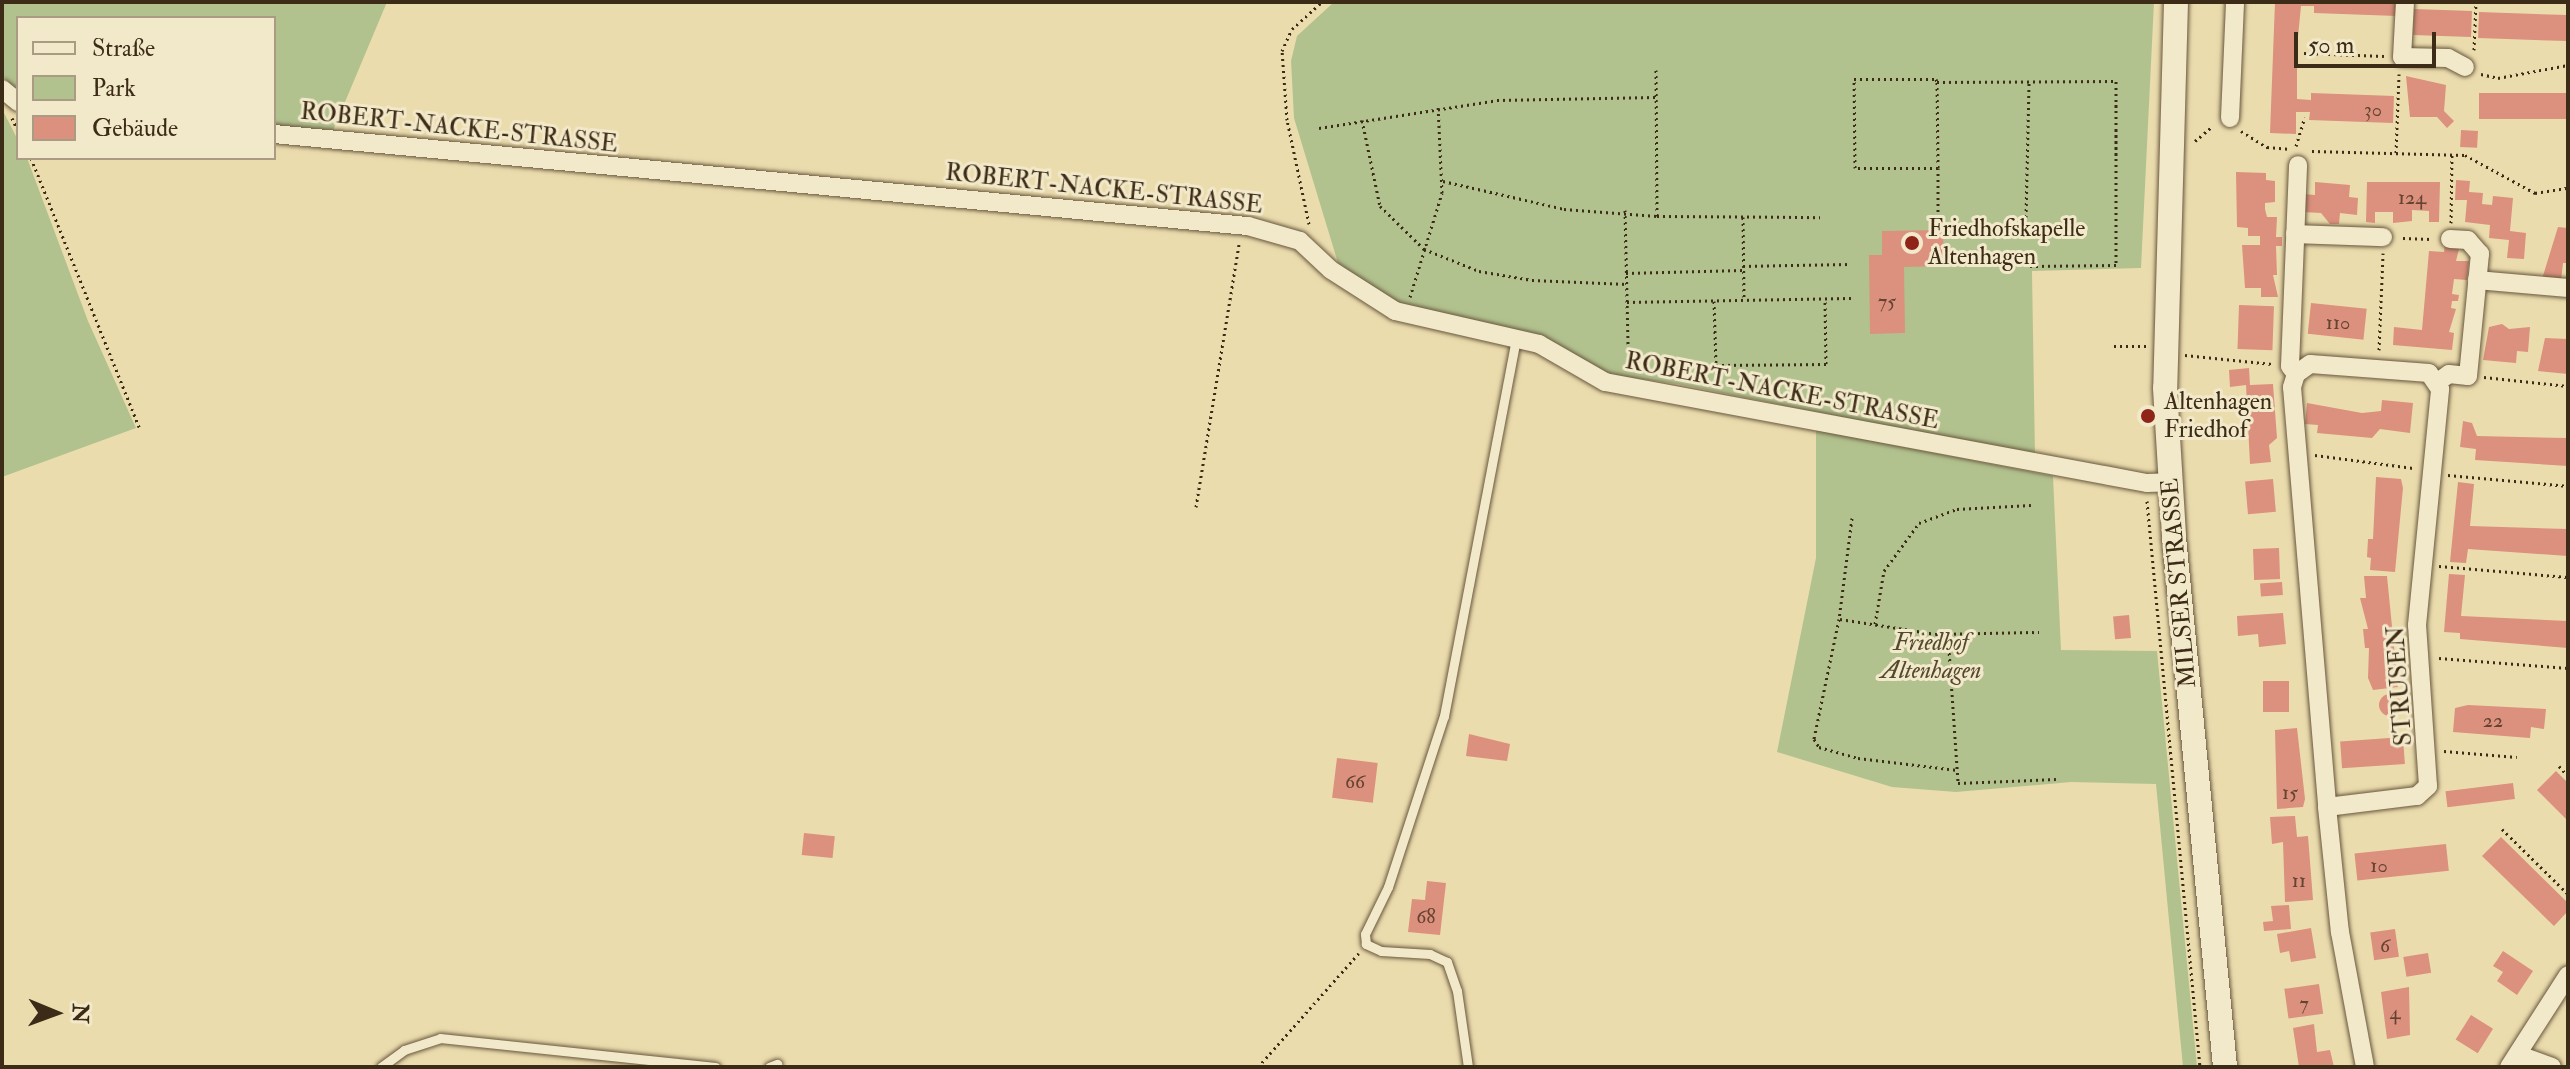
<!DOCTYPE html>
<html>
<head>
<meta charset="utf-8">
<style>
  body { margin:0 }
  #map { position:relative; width:2570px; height:1069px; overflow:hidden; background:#ebdcae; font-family:"IM FELL Double Pica",serif }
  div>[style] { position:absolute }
  .green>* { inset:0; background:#b2c28f }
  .building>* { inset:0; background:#dc907e; transform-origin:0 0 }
  .round { border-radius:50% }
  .path>* { height:3px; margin-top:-1.5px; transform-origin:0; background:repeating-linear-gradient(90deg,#3c2b16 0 2px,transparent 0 6px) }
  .roads { filter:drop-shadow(0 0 2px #68573c) drop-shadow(0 0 2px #68573c) }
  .service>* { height:9px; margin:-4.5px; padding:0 4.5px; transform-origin:4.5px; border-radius:4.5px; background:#f2e8ca }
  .minor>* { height:18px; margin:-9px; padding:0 9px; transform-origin:9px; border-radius:9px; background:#f2e8ca }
  .secondary>* { height:24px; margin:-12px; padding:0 12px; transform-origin:12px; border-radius:12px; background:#f2e8ca }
  .dots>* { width:22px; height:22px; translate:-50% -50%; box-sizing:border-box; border:4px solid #f2e8ca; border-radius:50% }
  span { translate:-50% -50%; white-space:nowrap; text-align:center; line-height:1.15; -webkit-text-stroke:6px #f2e8ca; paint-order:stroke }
  .number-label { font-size:20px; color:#644430 }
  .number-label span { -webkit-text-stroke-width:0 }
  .street-label { font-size:24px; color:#3c2b16 }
  .poi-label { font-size:24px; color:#3c2b16 }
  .left { translate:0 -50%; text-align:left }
  .park-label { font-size:24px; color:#54492e; font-style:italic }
  .frame { position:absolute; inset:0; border:4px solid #3c2b16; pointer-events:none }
  .legend { position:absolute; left:16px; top:16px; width:260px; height:144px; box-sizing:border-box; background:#f2e8ca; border:2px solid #a99c82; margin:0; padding:10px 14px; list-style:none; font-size:24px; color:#3c2b16 }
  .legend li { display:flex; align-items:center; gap:16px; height:40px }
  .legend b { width:40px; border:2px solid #a99c82 }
  .north { position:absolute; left:16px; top:973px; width:80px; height:80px; -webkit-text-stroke:6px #f2e8ca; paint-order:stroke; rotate:91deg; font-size:22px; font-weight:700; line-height:32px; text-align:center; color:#3c2b16 }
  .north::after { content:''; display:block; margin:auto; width:28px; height:36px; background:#3c2b16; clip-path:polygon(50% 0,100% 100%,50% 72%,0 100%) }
  .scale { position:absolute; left:2294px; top:32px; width:142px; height:36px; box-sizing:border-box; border:4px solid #3c2b16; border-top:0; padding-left:10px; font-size:24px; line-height:28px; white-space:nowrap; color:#3c2b16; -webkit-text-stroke:6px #f2e8ca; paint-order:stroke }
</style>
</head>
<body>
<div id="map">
  <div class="green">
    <i style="clip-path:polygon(2px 2px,387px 2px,332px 133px,274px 127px,274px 18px,18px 18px,18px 92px,2px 75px)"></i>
    <i style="clip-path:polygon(1334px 2px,2154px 2px,2141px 268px,2032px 271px,2035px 456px,1678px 384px,1603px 374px,1394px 303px,1338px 263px,1294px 118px,1291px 61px,1297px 36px)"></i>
    <i style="clip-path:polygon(2px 109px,18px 140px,18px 158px,27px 158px,88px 321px,136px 428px,2px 477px)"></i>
    <i style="clip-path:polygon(1816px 430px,2053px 476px,2061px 650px,2157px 651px,2197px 1067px,2183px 1067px,2156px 784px,2071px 782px,1956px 792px,1892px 787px,1777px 752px,1816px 558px)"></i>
  </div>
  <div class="building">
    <i style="clip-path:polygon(2275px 2px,2398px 2px,2397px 16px,2314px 13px,2314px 6px,2301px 6px,2297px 47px,2297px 99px,2311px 100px,2311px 93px,2394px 96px,2393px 123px,2309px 120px,2310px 112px,2296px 112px,2296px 134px,2270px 133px)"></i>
    <i style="left:2414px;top:9px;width:58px;height:26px;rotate:2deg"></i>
    <i style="left:2479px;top:12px;width:89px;height:26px;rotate:2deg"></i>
    <i style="clip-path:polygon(2406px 76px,2446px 85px,2444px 111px,2454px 121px,2447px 128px,2437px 117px,2410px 117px)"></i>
    <i style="left:2568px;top:93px;width:26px;height:89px;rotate:90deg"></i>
    <i style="left:2461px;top:130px;width:17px;height:17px;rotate:3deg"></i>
    <i style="clip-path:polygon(2236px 172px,2266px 173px,2266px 180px,2275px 181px,2275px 202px,2265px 203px,2265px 209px,2267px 217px,2277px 217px,2276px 237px,2282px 237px,2282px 246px,2276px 246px,2277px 275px,2273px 275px,2278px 297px,2261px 297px,2261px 288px,2245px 288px,2242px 245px,2260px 245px,2260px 236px,2248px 236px,2248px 228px,2237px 227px)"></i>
    <i style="clip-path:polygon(2456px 180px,2470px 181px,2469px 192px,2483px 193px,2482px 204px,2492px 205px,2493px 196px,2513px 198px,2510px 231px,2526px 233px,2524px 259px,2507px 258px,2509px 240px,2489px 238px,2490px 225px,2465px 222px,2467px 200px,2455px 200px)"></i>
    <i style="clip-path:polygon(2315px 182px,2350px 185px,2349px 197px,2358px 198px,2357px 215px,2340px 213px,2339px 224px,2330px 224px,2321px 213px,2302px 212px,2303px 194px,2315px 195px)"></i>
    <i style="clip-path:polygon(2367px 182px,2440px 182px,2439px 222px,2429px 222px,2429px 211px,2412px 210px,2412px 221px,2393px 223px,2393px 212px,2375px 212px,2375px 223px,2366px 222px)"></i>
    <i style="clip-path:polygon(2558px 227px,2568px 228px,2568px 263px,2563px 263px,2561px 281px,2542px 279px)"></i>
    <i style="clip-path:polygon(1943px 230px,1944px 266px,1904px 267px,1905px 333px,1870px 334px,1869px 255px,1882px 255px,1882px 231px)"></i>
    <i style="clip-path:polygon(2445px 243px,2460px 245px,2456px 261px,2469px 261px,2467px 280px,2454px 279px,2452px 294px,2459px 295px,2458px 301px,2452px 301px,2451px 308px,2456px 309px,2449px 332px,2454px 333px,2452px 350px,2393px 345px,2394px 327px,2422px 330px,2429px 251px,2444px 252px)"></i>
    <i style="left:2311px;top:303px;width:56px;height:31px;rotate:6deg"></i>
    <i style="left:2239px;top:305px;width:35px;height:44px;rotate:2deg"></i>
    <i style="clip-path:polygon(2502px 324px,2509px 329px,2530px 327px,2528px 352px,2517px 351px,2516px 363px,2483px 360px,2489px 327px)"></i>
    <i style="clip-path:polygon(2545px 338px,2568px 339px,2568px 374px,2538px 371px)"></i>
    <i style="clip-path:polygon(2249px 368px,2250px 385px,2273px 384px,2277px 438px,2269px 445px,2271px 462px,2250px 464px,2246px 385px,2230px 387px,2229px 370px)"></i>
    <i style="clip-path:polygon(2382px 400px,2413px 403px,2410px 433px,2380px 429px,2372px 438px,2317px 433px,2318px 425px,2305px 424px,2307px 403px,2362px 413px,2381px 411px)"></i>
    <i style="clip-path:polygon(2463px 421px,2472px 423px,2477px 436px,2568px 438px,2568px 466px,2475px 460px,2476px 449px,2460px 447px)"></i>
    <i style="clip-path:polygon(2376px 477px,2401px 479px,2403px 488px,2395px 572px,2370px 570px,2371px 558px,2367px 557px,2368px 539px,2373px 539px)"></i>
    <i style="left:2273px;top:479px;width:33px;height:28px;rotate:85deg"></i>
    <i style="clip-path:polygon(2458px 482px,2474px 484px,2470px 526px,2568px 529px,2568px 556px,2468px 549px,2466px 563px,2450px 562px)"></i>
    <i style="left:2279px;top:548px;width:31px;height:26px;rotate:88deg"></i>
    <i style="clip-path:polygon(2449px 574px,2465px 575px,2461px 616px,2568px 621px,2568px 648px,2460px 639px,2460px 633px,2444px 632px)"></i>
    <i style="clip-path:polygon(2364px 576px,2387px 576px,2398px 687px,2373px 690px,2368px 678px,2369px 648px,2365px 648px,2363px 629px,2368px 629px,2360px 598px,2366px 598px)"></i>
    <i style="left:2282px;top:582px;width:13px;height:22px;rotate:86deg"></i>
    <i style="clip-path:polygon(2283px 613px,2286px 644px,2259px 647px,2258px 634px,2238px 636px,2237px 616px)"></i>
    <i style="left:2129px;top:615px;width:23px;height:16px;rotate:85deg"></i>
    <i style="left:2289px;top:681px;width:31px;height:26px;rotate:90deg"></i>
    <i class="round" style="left:2379px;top:694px;width:22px;height:22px"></i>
    <i style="clip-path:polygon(2468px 705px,2546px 709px,2544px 729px,2531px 727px,2530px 738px,2453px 732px,2455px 708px)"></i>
    <i style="clip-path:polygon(2297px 728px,2305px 799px,2303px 807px,2277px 809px,2275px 730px)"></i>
    <i style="clip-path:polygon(1469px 734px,1510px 744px,1507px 761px,1466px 756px)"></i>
    <i style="left:2403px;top:737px;width:27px;height:63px;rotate:86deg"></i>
    <i style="left:1337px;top:758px;width:41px;height:40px;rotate:7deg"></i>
    <i style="clip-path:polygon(2556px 771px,2568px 783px,2568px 821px,2537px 790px)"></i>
    <i style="left:2513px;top:783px;width:16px;height:68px;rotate:83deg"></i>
    <i style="clip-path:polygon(2295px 816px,2297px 837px,2308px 836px,2313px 900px,2285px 902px,2283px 842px,2272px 844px,2270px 817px)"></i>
    <i style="left:804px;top:833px;width:31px;height:22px;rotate:6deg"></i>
    <i style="clip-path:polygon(2501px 837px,2568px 903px,2568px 911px,2554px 926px,2482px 856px)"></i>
    <i style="left:2446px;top:844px;width:27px;height:92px;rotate:84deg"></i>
    <i style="clip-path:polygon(1427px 881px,1446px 883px,1440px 935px,1408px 932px,1412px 899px,1425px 900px)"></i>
    <i style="clip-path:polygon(2289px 905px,2291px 929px,2264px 931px,2263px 922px,2273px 921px,2271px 906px)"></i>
    <i style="clip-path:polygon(2311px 928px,2316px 958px,2291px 962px,2289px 951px,2280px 953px,2277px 934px)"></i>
    <i style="left:2395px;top:929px;width:28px;height:25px;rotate:82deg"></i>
    <i style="clip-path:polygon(2503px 951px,2533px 971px,2517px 995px,2497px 981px,2503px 972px,2493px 966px)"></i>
    <i style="left:2428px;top:953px;width:20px;height:25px;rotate:81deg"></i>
    <i style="left:2319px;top:984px;width:30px;height:35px;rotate:82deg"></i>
    <i style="clip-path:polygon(2409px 987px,2410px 1035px,2387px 1039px,2381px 992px)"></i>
    <i style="left:2471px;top:1015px;width:26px;height:29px;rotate:32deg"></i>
    <i style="clip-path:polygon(2314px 1024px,2317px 1052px,2330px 1050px,2334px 1067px,2299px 1067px,2293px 1028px)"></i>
  </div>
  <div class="path">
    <i style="left:2474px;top:50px;width:48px;rotate:-87.6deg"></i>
    <i style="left:2304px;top:53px;width:80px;rotate:2.1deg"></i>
    <i style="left:1656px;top:70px;width:146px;rotate:89.6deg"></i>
    <i style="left:2481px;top:74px;width:17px;rotate:13deg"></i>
    <i style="left:2498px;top:78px;width:71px;rotate:-10.5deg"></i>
    <i style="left:1937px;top:82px;width:179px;rotate:-0.3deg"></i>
    <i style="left:2116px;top:81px;width:184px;rotate:90deg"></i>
    <i style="left:2116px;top:265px;width:90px;rotate:179.4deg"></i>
    <i style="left:12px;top:118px;width:14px;rotate:65deg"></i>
    <i style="left:1362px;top:120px;width:88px;rotate:78.2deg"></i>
    <i style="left:1380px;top:206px;width:62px;rotate:44.3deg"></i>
    <i style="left:1424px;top:249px;width:59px;rotate:21.8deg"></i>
    <i style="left:1479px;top:271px;width:54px;rotate:9.6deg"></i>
    <i style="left:1532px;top:280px;width:95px;rotate:2.4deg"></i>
    <i style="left:1319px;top:128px;width:180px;rotate:-8.9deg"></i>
    <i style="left:1497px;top:100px;width:159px;rotate:-1.1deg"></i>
    <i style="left:2241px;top:131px;width:31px;rotate:32deg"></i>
    <i style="left:2267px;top:147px;width:22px;rotate:5deg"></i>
    <i style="left:2195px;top:141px;width:23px;rotate:-40deg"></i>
    <i style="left:2296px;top:146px;width:30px;rotate:-73deg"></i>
    <i style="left:2312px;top:151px;width:153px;rotate:1.5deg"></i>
    <i style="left:2465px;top:155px;width:80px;rotate:28.5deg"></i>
    <i style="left:2535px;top:193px;width:33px;rotate:-9deg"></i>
    <i style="left:2396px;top:153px;width:79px;rotate:-87.8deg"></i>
    <i style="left:31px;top:158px;width:290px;rotate:68.1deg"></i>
    <i style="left:1938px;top:168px;width:83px;rotate:180deg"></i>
    <i style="left:1855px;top:168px;width:89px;rotate:-90.6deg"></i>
    <i style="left:1854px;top:79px;width:82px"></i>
    <i style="left:1936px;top:79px;width:3px;rotate:72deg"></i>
    <i style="left:1937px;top:82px;width:86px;rotate:89.3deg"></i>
    <i style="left:1938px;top:168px;width:49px;rotate:90deg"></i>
    <i style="left:1443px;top:181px;width:124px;rotate:13deg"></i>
    <i style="left:1564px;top:209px;width:93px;rotate:4.3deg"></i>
    <i style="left:1657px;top:216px;width:163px;rotate:0.4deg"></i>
    <i style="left:1625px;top:210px;width:134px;rotate:88.7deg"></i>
    <i style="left:1743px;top:217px;width:83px;rotate:89.3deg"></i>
    <i style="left:2026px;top:217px;width:136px;rotate:-88.7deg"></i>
    <i style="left:2451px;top:223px;width:68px;rotate:-89.2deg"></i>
    <i style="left:1309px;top:224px;width:106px;rotate:-101.9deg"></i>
    <i style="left:1287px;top:120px;width:69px;rotate:-94.1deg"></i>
    <i style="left:1282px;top:51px;width:24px;rotate:-66deg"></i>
    <i style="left:1292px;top:29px;width:40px;rotate:-42deg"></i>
    <i style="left:2403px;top:238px;width:28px;rotate:2deg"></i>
    <i style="left:1743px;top:266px;width:108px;rotate:-1.1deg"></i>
    <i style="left:1626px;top:273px;width:117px;rotate:-1.5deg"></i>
    <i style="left:1410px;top:297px;width:109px;rotate:-72.9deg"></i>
    <i style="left:1442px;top:193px;width:87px;rotate:-92.6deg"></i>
    <i style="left:1714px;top:301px;width:64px;rotate:88.2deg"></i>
    <i style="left:1716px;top:365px;width:110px;rotate:-0.5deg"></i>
    <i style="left:1826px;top:364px;width:65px;rotate:-90.9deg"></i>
    <i style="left:1627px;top:302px;width:224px;rotate:-1deg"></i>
    <i style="left:2114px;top:346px;width:32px"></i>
    <i style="left:2379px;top:350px;width:97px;rotate:-87.6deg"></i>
    <i style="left:2185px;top:355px;width:88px;rotate:5.8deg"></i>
    <i style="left:2484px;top:377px;width:84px;rotate:6.1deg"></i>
    <i style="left:2315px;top:455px;width:99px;rotate:7.6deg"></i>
    <i style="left:2448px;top:475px;width:121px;rotate:5.2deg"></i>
    <i style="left:2147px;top:501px;width:568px;rotate:84.65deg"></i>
    <i style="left:1196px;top:507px;width:266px;rotate:-80.7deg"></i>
    <i style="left:1852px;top:518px;width:102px;rotate:97.3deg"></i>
    <i style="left:1839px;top:619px;width:123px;rotate:101.8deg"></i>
    <i style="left:1814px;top:739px;width:9px;rotate:58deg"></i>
    <i style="left:1819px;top:747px;width:41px;rotate:15.8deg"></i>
    <i style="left:1858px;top:758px;width:100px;rotate:6.9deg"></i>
    <i style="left:2439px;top:566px;width:129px;rotate:4.9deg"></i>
    <i style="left:1840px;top:619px;width:97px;rotate:8.9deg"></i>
    <i style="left:1936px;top:634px;width:103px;rotate:-1.1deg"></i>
    <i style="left:1875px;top:624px;width:54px;rotate:-80.4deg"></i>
    <i style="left:1884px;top:571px;width:59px;rotate:-53.9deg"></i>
    <i style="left:1919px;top:523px;width:40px;rotate:-20.2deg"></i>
    <i style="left:1957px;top:509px;width:74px;rotate:-3.1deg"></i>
    <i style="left:1948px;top:635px;width:148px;rotate:86.1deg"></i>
    <i style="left:1958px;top:783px;width:98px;rotate:-2.3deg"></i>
    <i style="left:2439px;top:658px;width:129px;rotate:4.4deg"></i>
    <i style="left:2444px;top:751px;width:73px;rotate:4.7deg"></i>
    <i style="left:2559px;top:766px;width:13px;rotate:48deg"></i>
    <i style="left:2502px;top:829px;width:93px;rotate:44.6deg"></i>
    <i style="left:1258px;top:1067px;width:152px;rotate:-48.5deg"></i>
  </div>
  <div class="roads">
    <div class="service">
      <i style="left:381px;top:1067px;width:29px;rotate:-36deg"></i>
      <i style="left:404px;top:1050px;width:38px;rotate:-18deg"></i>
      <i style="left:440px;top:1038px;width:277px;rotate:6deg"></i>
      <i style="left:769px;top:1067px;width:9px;rotate:-21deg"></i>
      <i style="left:1468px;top:1067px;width:77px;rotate:-98.2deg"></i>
      <i style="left:1457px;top:991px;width:31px;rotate:-109deg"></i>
      <i style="left:1447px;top:962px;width:19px;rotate:-155deg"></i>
      <i style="left:1430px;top:954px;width:49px;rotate:-176.5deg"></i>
      <i style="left:1381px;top:951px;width:17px;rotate:-155deg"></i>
      <i style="left:1366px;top:944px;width:10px;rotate:-96deg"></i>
      <i style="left:1365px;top:934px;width:52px;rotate:-63.9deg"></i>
      <i style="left:1388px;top:887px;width:180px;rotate:-71.9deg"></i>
      <i style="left:1444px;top:716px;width:385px;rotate:-79.2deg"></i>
    </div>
    <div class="minor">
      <i style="left:2405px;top:2px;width:55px;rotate:93.1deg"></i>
      <i style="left:2402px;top:57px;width:46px;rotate:1.2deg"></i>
      <i style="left:2448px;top:58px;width:19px;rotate:28deg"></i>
      <i style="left:2px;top:89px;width:21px;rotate:39deg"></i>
      <i style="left:2230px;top:118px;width:116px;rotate:-87.5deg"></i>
      <i style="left:274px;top:134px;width:978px;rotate:5.4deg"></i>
      <i style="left:1248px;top:226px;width:54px;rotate:16.1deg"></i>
      <i style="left:1300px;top:241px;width:42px;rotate:43.1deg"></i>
      <i style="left:1331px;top:270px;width:76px;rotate:32.6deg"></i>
      <i style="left:1395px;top:311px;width:148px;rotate:12.9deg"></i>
      <i style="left:1539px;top:344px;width:76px;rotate:29.9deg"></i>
      <i style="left:1605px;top:382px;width:551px;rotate:10.56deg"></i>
      <i style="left:2147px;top:483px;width:23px;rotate:-2deg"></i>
      <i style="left:2295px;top:234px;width:88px;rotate:2deg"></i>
      <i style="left:2477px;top:280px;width:91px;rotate:5deg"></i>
      <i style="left:2296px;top:374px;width:10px;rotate:-127deg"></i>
      <i style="left:2290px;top:366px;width:201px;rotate:-87.7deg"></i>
      <i style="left:2439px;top:381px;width:12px;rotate:-35deg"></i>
      <i style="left:2449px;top:374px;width:19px;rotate:6deg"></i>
      <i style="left:2468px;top:376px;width:123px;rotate:-84.4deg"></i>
      <i style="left:2480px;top:254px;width:18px;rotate:-131deg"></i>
      <i style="left:2468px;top:240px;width:18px;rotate:-177deg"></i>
      <i style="left:2327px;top:807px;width:91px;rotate:-7deg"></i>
      <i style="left:2417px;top:796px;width:15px;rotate:-42deg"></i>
      <i style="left:2428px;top:786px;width:161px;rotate:-93.9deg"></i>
      <i style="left:2417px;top:625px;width:237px;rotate:-84.4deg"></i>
      <i style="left:2440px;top:389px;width:19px;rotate:-125deg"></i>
      <i style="left:2429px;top:373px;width:119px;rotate:-175.7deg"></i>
      <i style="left:2310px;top:364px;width:17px;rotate:144deg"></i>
      <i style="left:2296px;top:374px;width:14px;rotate:107deg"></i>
      <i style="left:2292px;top:387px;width:421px;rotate:85.2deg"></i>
      <i style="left:2327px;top:807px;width:126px;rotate:84.1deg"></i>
      <i style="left:2340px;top:932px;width:137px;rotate:79.5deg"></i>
      <i style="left:2519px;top:1055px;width:35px;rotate:20deg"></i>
      <i style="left:2509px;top:1067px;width:109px;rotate:-57.3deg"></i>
    </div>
    <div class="secondary">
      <i style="left:2176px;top:2px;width:386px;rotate:91.6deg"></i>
      <i style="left:2165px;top:388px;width:149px;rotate:86.5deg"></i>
      <i style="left:2174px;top:537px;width:532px;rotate:84.5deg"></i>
    </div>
  </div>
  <div class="dots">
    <i style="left:1912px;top:243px;background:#8f2418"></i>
    <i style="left:2148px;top:416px;background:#8f2418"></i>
  </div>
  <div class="number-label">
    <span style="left:2373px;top:109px">30</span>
    <span style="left:2412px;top:197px">124</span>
    <span style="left:1887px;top:301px">75</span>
    <span style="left:2338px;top:322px">110</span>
    <span style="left:2493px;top:720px">22</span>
    <span style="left:1355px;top:781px">66</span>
    <span style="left:2290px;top:792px">15</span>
    <span style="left:2379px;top:865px">10</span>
    <span style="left:2299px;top:880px">11</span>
    <span style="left:1426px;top:916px">68</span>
    <span style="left:2385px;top:945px">6</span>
    <span style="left:2304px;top:1003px">7</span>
    <span style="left:2395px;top:1012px">4</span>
  </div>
  <div class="street-label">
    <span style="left:459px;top:128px;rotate:6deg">ROBERT-NACKE-STRASSE</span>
    <span style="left:1104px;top:189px;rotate:6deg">ROBERT-NACKE-STRASSE</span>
    <span style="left:1782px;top:391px;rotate:11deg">ROBERT-NACKE-STRASSE</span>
    <span style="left:2179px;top:583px;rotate:-95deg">MILSER STRASSE</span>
    <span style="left:2400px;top:686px;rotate:-94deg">STRUSEN</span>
  </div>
  <div class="poi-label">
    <span class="left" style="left:1928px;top:243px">Friedhofskapelle<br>Altenhagen</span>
    <span class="left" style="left:2164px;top:416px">Altenhagen<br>Friedhof</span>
  </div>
  <div class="park-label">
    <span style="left:1931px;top:657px">Friedhof<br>Altenhagen</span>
  </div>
  <div class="frame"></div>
  <ul class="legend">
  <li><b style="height:10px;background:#f2e8ca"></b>Straße</li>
  <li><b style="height:22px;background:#b2c28f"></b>Park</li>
  <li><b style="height:22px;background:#dc907e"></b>Gebäude</li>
  </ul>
  <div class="north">N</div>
  <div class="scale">50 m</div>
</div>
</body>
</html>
